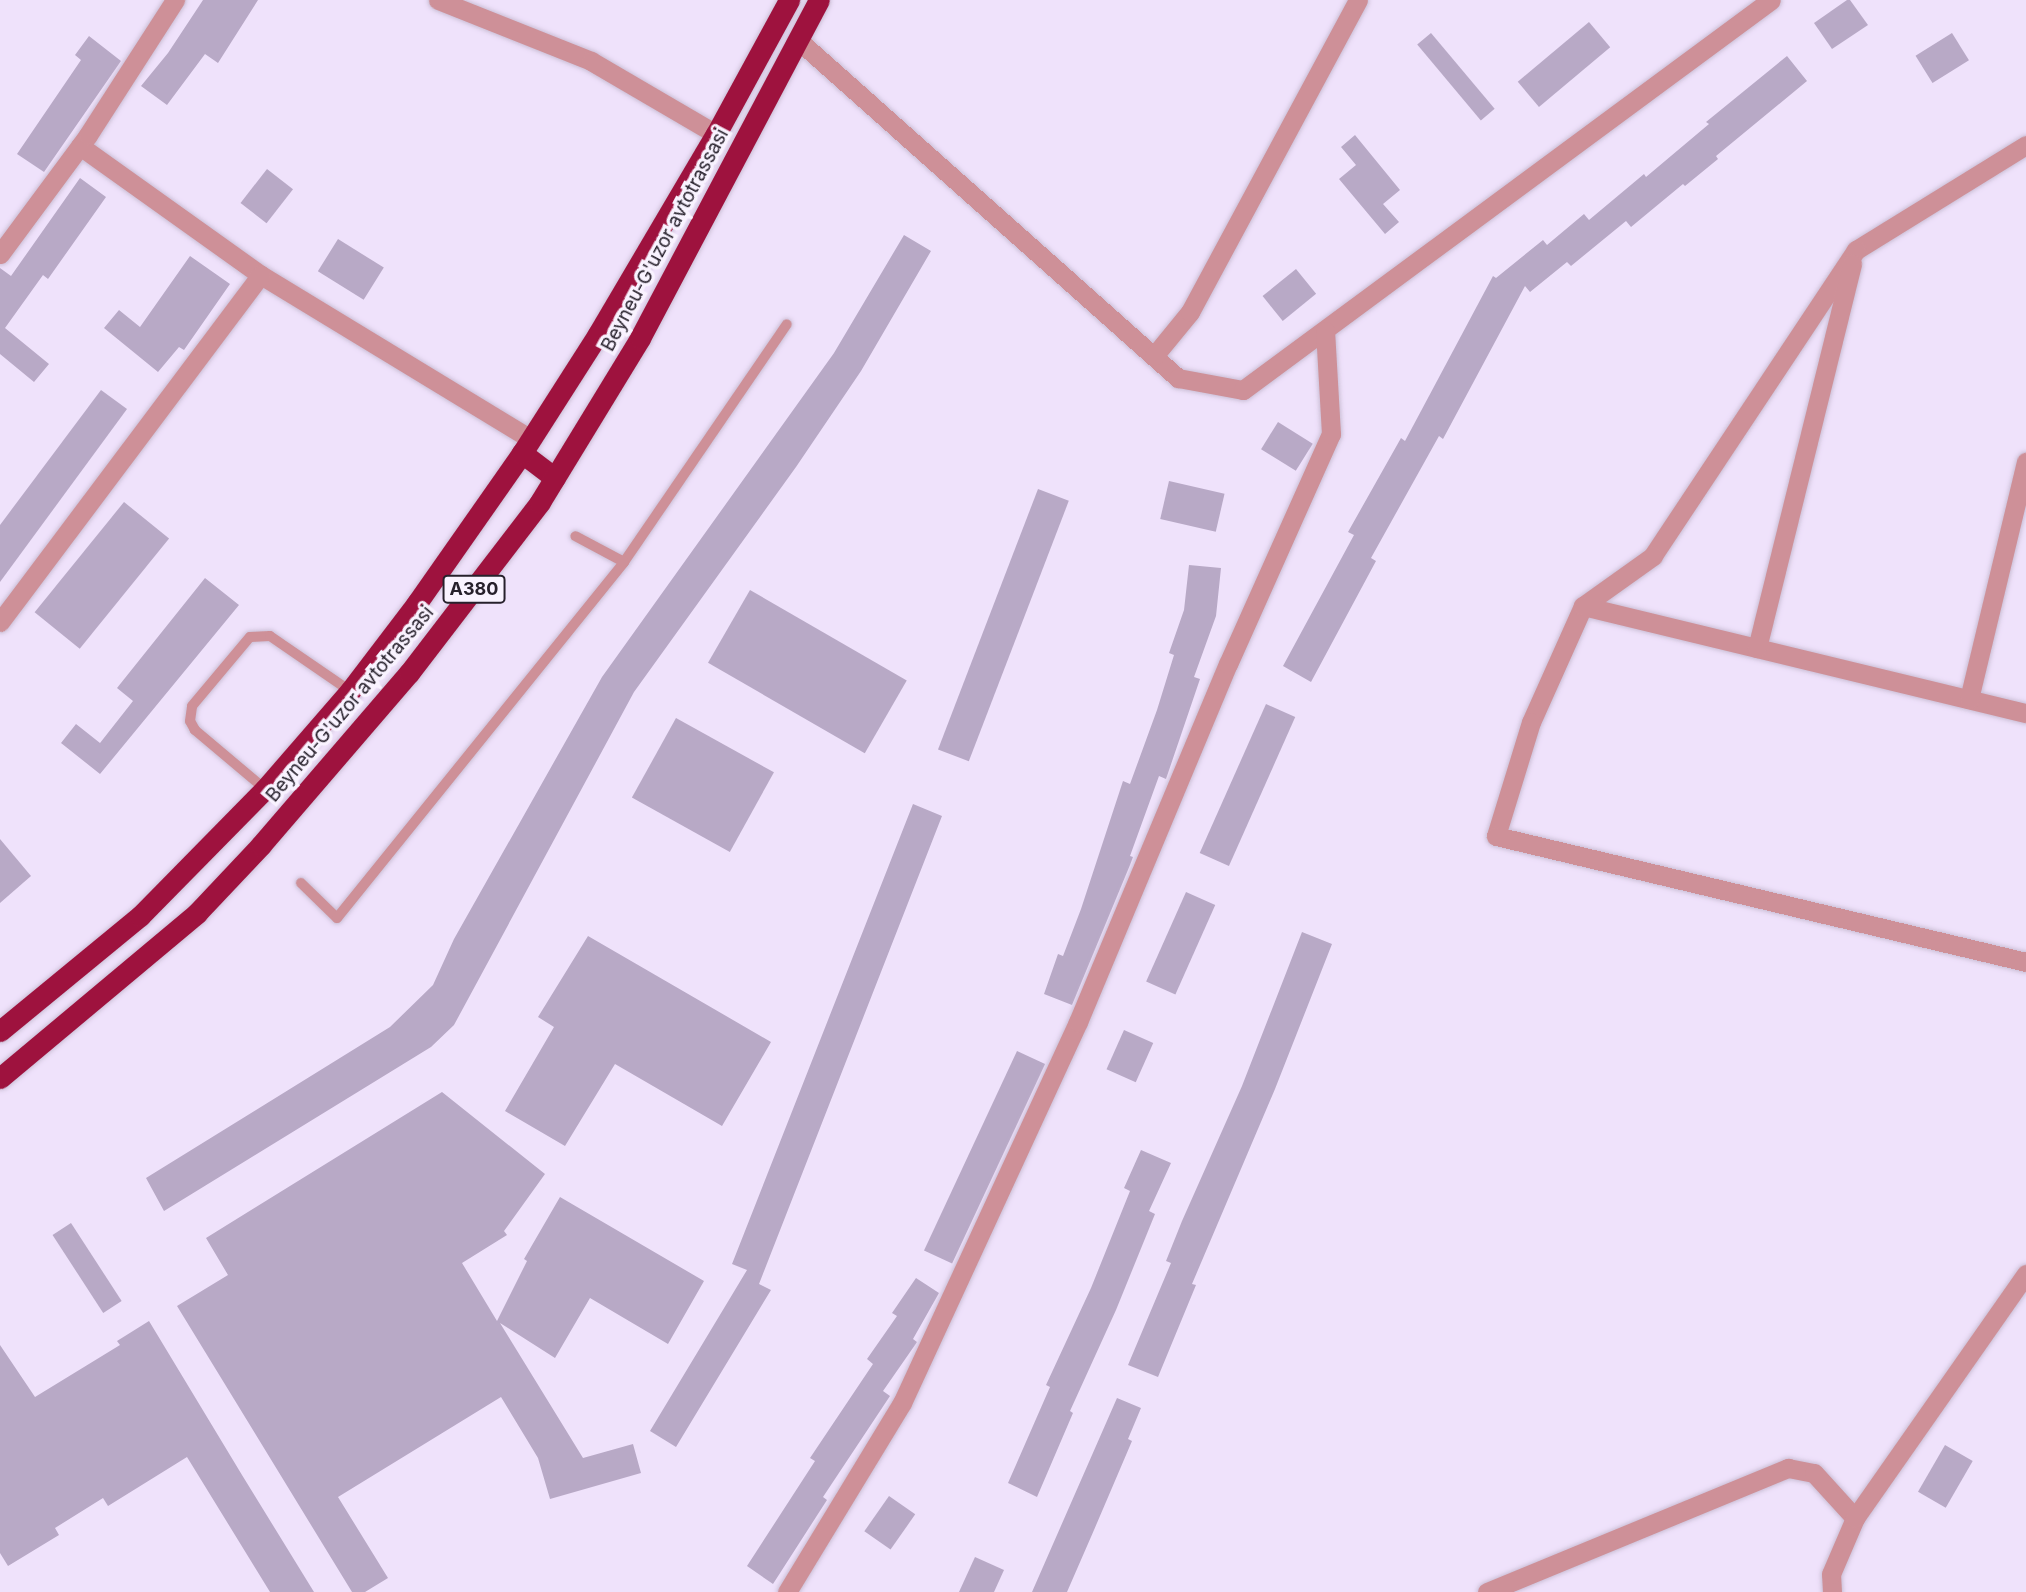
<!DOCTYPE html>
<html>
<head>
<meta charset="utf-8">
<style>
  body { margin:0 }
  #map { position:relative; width:2026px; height:1592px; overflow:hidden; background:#efe2fb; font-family:Inter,sans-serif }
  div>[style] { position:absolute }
  .building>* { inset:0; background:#b8a9c6; transform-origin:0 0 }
  .roads { filter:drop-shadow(0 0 2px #cbbfd6) drop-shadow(0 0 2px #cbbfd6) }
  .lane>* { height:10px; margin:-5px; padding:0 5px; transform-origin:5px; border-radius:5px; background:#ce9098 }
  .street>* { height:19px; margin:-9.5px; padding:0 9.5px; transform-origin:9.5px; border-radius:9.5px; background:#ce9098 }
  .highway>* { height:21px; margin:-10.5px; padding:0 10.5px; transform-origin:10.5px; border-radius:10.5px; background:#9e123e }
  span { translate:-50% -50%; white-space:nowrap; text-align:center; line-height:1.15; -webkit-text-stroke:7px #f9f3ff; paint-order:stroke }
  .shield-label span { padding:2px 5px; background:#f9f3ff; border:2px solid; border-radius:5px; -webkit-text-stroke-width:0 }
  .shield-label { font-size:18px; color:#27212c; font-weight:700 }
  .street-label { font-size:19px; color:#27212c }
</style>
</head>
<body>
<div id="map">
  <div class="building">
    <i style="clip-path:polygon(203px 0,258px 0,218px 63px,205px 54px,167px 105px,141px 86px,168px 53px)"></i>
    <i style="clip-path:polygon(1847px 0,1850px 0,1868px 25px,1832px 49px,1814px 23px)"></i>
    <i style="left:1589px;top:22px;width:33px;height:93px;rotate:50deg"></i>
    <i style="left:1431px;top:33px;width:99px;height:18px;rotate:50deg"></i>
    <i style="left:1952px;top:33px;width:32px;height:43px;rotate:58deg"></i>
    <i style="clip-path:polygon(89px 36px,121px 61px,44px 172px,17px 154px,81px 60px,75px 55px)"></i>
    <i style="clip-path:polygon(1787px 56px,1807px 81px,1716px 156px,1718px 159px,1685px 186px,1683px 184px,1631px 227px,1626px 221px,1571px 266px,1567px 262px,1530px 292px,1525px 286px,1443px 439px,1439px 436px,1371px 558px,1376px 561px,1311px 682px,1283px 666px,1354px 535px,1348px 532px,1401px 438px,1405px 441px,1493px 276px,1496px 278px,1543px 240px,1547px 245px,1584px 214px,1589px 220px,1644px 174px,1646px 177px,1709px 124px,1706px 122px)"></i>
    <i style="clip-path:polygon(1355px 135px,1400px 190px,1383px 204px,1399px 222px,1385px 234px,1339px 179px,1356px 165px,1341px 147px)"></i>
    <i style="left:267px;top:169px;width:33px;height:43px;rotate:38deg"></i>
    <i style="clip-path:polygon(80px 178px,106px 197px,48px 279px,43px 275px,5px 328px,49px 364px,34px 382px,0 354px,0 268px,11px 276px)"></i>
    <i style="clip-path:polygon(904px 235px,931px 251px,861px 371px,796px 467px,634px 692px,454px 1025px,431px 1047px,164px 1211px,146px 1178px,390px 1027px,433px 985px,454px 939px,602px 677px,834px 353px)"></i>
    <i style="left:338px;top:239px;width:54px;height:38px;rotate:32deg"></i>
    <i style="clip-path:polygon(190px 256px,230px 284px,184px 350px,179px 347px,158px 372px,104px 328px,119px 310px,140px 327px)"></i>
    <i style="left:1296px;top:269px;width:32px;height:43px;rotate:51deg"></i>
    <i style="clip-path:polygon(101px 390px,127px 409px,0 582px,0 525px)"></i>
    <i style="left:1278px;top:422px;width:41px;height:32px;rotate:32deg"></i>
    <i style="left:1169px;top:481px;width:57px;height:39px;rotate:13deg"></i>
    <i style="left:1038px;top:489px;width:33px;height:279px;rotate:21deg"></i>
    <i style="left:124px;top:502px;width:58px;height:142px;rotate:39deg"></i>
    <i style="clip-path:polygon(1189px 565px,1221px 568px,1216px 616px,1194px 677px,1200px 679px,1166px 779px,1159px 776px,1130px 856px,1133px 857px,1130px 865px,1072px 1005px,1044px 994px,1058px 954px,1063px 956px,1081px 909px,1123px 781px,1130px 784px,1157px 710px,1174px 655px,1169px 653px,1184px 610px)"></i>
    <i style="clip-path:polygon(205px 578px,239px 605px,100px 774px,61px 743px,76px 724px,100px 743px,133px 701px,117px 688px)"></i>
    <i style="left:750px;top:590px;width:181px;height:84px;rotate:30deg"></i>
    <i style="left:1266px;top:704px;width:32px;height:163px;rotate:24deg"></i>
    <i style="left:676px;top:718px;width:112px;height:91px;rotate:29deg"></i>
    <i style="clip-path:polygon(913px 804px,942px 816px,759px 1284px,771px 1290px,676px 1447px,650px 1431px,747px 1270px,732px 1264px)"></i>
    <i style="clip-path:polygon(0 839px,31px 876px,0 903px)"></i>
    <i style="left:1186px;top:892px;width:32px;height:98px;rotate:24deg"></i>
    <i style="clip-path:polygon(1302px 932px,1332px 944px,1275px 1089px,1192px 1284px,1196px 1285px,1158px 1377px,1128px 1365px,1171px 1263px,1166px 1261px,1182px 1221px,1242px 1086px)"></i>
    <i style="clip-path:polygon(588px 936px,771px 1042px,722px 1126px,615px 1064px,565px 1146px,505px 1111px,554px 1027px,538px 1017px)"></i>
    <i style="left:1124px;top:1030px;width:32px;height:43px;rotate:24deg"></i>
    <i style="left:1017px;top:1051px;width:31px;height:220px;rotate:25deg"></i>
    <i style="clip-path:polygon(442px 1092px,545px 1174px,504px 1231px,507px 1235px,462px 1263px,497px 1321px,527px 1261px,524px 1259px,560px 1197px,704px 1281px,668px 1344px,590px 1298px,555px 1358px,500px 1323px,583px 1458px,633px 1444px,641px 1473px,550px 1499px,538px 1458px,501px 1397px,338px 1497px,388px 1578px,365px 1592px,352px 1592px,177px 1306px,228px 1275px,206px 1238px)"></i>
    <i style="clip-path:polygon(1141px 1150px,1171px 1163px,1149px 1211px,1155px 1214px,1116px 1310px,1070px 1411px,1073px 1413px,1037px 1497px,1008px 1483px,1050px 1387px,1046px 1385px,1091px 1288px,1130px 1191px,1124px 1188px)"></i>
    <i style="left:71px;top:1223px;width:93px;height:22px;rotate:57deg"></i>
    <i style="clip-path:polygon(916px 1278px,939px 1293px,913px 1339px,917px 1342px,915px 1345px,883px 1391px,890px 1396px,823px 1497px,827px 1500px,773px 1584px,747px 1566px,815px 1461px,810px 1458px,873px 1364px,867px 1359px,897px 1316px,892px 1313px)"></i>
    <i style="clip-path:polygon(149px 1321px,242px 1475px,314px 1592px,270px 1592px,187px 1457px,108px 1506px,103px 1498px,55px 1528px,59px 1535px,8px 1566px,0 1553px,0 1345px,35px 1397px,120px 1345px,117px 1341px)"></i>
    <i style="clip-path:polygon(1117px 1398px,1141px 1408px,1128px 1439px,1132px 1441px,1094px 1530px,1067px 1592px,1032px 1592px)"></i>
    <i style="left:1945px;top:1445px;width:32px;height:54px;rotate:30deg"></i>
    <i style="left:889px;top:1496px;width:32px;height:43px;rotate:35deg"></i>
    <i style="clip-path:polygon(975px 1557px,1004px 1570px,994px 1592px,959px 1592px)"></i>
  </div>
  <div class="roads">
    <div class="lane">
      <i style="left:624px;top:562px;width:288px;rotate:-55.6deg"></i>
      <i style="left:265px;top:789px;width:92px;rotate:-139.9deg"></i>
      <i style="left:195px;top:730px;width:10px;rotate:-119deg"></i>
      <i style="left:190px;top:721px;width:15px;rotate:-82deg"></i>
      <i style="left:192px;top:706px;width:90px;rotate:-50deg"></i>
      <i style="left:250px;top:637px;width:20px;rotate:-3deg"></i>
      <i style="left:270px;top:636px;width:97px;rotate:34.5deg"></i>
      <i style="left:301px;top:883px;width:50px;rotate:44.2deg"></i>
      <i style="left:337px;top:918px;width:457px;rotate:-51.1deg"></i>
      <i style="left:624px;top:562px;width:55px;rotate:-152deg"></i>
    </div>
    <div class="street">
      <i style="left:438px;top:0;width:165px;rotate:21.7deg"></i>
      <i style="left:591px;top:61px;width:145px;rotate:30.3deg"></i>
      <i style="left:798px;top:40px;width:509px;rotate:41.65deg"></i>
      <i style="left:1178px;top:378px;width:66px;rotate:10.5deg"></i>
      <i style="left:1243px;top:390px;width:656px;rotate:-36.45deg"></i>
      <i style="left:2026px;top:145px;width:200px;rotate:148.3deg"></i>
      <i style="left:1856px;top:250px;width:367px;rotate:123.6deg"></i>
      <i style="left:1653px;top:556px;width:86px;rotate:144.5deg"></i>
      <i style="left:1583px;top:606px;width:127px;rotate:114.1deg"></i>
      <i style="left:1531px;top:722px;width:119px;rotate:107.1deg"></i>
      <i style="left:1496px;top:836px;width:545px;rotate:13.37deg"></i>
      <i style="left:80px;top:146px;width:222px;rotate:35.5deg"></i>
      <i style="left:261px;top:275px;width:316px;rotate:31.3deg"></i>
      <i style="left:0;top:254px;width:148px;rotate:-53.5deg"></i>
      <i style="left:88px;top:135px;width:161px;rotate:-57.2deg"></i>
      <i style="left:1154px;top:356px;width:57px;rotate:-50.7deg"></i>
      <i style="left:1190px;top:312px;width:354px;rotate:-61.7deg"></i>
      <i style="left:1583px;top:606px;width:456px;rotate:13.6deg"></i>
      <i style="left:0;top:622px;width:434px;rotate:-53.1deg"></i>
      <i style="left:1757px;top:648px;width:396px;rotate:-76.1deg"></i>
      <i style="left:1969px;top:699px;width:244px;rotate:-76.5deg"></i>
      <i style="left:787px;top:1592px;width:221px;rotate:-58.7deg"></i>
      <i style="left:902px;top:1403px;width:420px;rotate:-65.2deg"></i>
      <i style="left:1078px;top:1022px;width:388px;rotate:-67.3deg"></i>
      <i style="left:1228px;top:664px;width:252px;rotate:-65.9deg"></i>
      <i style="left:1331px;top:434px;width:103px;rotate:-93.3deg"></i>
      <i style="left:1487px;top:1592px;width:326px;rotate:-22.4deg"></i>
      <i style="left:1788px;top:1468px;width:26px;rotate:11deg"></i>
      <i style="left:1814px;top:1473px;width:61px;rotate:47.7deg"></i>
      <i style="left:1832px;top:1592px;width:18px;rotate:-93deg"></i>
      <i style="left:1831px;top:1574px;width:61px;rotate:-66.8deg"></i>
      <i style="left:1855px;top:1518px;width:298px;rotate:-55deg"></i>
    </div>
    <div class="highway">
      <i style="left:522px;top:453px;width:41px;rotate:37.1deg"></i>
      <i style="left:0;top:1031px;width:181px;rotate:-39.4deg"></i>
      <i style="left:140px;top:916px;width:178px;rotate:-45.5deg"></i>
      <i style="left:265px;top:789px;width:130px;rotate:-49.1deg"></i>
      <i style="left:350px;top:691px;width:111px;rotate:-52.7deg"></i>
      <i style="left:417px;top:603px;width:183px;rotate:-55deg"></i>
      <i style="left:522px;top:453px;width:141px;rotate:-57.4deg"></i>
      <i style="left:598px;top:334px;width:232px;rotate:-59.5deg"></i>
      <i style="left:716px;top:134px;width:153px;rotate:-61.4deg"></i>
      <i style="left:0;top:1078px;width:257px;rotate:-39.9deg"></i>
      <i style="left:197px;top:913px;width:93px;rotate:-46.7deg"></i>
      <i style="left:261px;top:845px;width:227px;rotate:-49.3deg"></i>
      <i style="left:409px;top:673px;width:215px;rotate:-52.5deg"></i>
      <i style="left:540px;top:502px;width:192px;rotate:-58.6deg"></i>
      <i style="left:640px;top:338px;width:382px;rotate:-62.1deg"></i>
    </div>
  </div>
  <div class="shield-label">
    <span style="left:474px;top:589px">A380</span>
  </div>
  <div class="street-label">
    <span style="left:665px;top:240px;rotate:-62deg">Beyneu-G'uzor avtotrassasi</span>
    <span style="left:350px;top:704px;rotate:-50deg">Beyneu-G'uzor avtotrassasi</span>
  </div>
</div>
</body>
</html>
